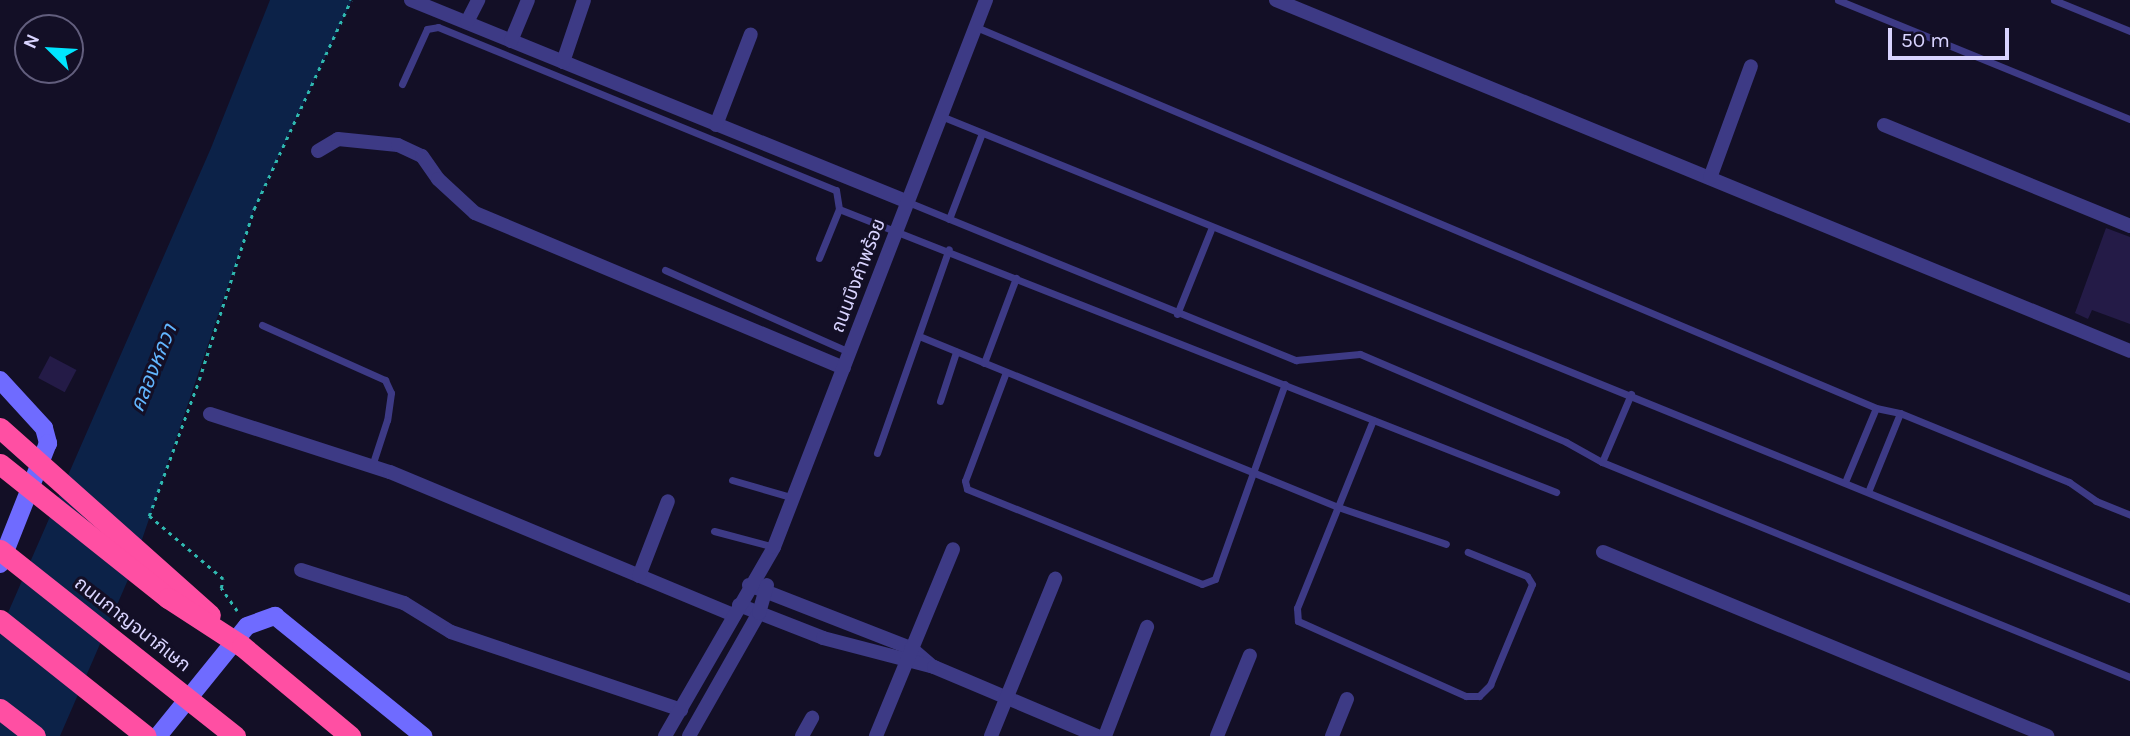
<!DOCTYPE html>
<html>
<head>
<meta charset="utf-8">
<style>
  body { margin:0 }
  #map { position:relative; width:2130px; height:736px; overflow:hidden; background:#130f26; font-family:Karla,"Noto Sans Thai",sans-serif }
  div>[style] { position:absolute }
  .water>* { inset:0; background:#0c2248 }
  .building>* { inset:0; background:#241b47; transform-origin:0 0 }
  .path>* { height:2.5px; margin-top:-1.25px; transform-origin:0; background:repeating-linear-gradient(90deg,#2fb8b0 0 3.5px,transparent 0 8.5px) }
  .lane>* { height:7px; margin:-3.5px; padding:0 3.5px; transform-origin:3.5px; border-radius:3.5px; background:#3d3a85 }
  .street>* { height:14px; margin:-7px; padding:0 7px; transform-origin:7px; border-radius:7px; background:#3d3a85 }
  .secondary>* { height:18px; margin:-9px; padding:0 9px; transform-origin:9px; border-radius:9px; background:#6f6bff }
  .highway>* { height:21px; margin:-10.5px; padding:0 10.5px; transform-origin:10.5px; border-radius:10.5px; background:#ff4fa3 }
  .highway-bridge>* { height:21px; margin:-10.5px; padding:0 10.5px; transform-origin:10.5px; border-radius:10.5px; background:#ff4fa3 }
  span { translate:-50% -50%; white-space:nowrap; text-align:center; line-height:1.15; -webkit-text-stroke:6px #130f26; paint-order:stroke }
  .street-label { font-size:19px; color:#d9d4ff }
  .water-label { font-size:21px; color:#62b6ff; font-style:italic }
  .north { position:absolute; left:14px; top:14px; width:70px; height:70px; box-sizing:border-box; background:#130f26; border:2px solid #625e7d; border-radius:50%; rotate:294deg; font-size:19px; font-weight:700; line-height:28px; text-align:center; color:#d9d4ff }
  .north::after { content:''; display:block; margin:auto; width:24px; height:32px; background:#00e5ff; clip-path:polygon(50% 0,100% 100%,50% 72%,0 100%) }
  .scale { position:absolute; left:1888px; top:28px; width:121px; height:32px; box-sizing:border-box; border:4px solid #d9d4ff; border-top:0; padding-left:9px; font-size:21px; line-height:24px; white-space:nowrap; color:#d9d4ff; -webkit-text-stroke:5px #130f26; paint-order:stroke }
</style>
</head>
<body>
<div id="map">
  <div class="water">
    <i style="clip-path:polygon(270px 0,352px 0,254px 209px,130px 575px,60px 736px,0 736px,0 631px,211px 148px)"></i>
  </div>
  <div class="building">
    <i style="clip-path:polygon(2106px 228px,2130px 237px,2130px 324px,2092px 310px,2088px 319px,2075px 313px)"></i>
    <i style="left:50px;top:356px;width:30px;height:25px;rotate:28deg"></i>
  </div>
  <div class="path">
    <i style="left:237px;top:611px;width:28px;rotate:-125deg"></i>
    <i style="left:221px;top:588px;width:9px;rotate:-77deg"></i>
    <i style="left:223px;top:579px;width:97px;rotate:-139.6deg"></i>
    <i style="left:149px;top:516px;width:145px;rotate:-69.8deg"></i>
    <i style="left:199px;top:380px;width:180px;rotate:-72.2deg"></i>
    <i style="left:254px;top:209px;width:230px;rotate:-65.1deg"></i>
  </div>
  <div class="lane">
    <i style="left:1838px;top:0;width:315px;rotate:22.2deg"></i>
    <i style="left:2054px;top:0;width:82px;rotate:22.2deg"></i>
    <i style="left:976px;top:27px;width:977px;rotate:22.94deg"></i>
    <i style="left:1876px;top:408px;width:25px;rotate:12deg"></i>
    <i style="left:1900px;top:413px;width:183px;rotate:22.2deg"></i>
    <i style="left:2069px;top:482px;width:33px;rotate:35deg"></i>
    <i style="left:2096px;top:501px;width:37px;rotate:22deg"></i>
    <i style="left:402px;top:84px;width:60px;rotate:-65.6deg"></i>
    <i style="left:427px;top:29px;width:11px;rotate:-10deg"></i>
    <i style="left:438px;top:27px;width:430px;rotate:22.3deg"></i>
    <i style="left:836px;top:190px;width:19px;rotate:81deg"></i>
    <i style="left:839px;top:209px;width:771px;rotate:21.54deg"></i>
    <i style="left:941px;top:116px;width:1283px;rotate:22.11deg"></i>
    <i style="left:908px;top:202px;width:419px;rotate:22.2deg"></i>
    <i style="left:1296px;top:360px;width:64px;rotate:-5.4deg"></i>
    <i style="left:1360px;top:354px;width:224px;rotate:23.1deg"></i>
    <i style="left:1566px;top:442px;width:41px;rotate:29.1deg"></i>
    <i style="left:1602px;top:462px;width:570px;rotate:22.16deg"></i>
    <i style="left:949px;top:219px;width:92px;rotate:-69deg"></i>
    <i style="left:819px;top:258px;width:53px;rotate:-67.8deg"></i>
    <i style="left:665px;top:270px;width:201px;rotate:24deg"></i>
    <i style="left:1177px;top:314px;width:94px;rotate:-68.1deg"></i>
    <i style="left:262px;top:325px;width:135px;rotate:24.1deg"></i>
    <i style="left:385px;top:380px;width:14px;rotate:65deg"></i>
    <i style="left:391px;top:393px;width:27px;rotate:98deg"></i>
    <i style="left:387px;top:420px;width:48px;rotate:108.1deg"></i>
    <i style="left:919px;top:336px;width:453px;rotate:22.2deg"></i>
    <i style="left:1338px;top:507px;width:114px;rotate:18.9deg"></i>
    <i style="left:984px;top:363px;width:91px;rotate:-69.4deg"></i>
    <i style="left:1006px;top:372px;width:116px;rotate:110.6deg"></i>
    <i style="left:965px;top:481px;width:8px;rotate:76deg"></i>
    <i style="left:967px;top:489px;width:253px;rotate:22deg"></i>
    <i style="left:1202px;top:584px;width:14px;rotate:-21deg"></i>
    <i style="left:1215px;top:579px;width:207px;rotate:-70.3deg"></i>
    <i style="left:940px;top:401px;width:52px;rotate:-71.9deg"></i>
    <i style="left:1373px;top:420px;width:203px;rotate:112deg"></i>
    <i style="left:1297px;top:608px;width:13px;rotate:86deg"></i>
    <i style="left:1298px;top:621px;width:184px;rotate:24.1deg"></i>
    <i style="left:1466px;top:696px;width:13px"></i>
    <i style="left:1479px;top:696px;width:16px;rotate:-45deg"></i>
    <i style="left:1490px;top:685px;width:109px;rotate:-67.4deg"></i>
    <i style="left:1532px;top:584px;width:9px;rotate:-122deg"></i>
    <i style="left:1527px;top:576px;width:64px;rotate:-157.9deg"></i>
    <i style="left:877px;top:453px;width:216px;rotate:-70.6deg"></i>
    <i style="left:1602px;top:462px;width:74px;rotate:-66.9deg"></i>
    <i style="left:732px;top:480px;width:65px;rotate:16.2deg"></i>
    <i style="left:1845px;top:482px;width:80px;rotate:-67.3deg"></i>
    <i style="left:1868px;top:492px;width:85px;rotate:-67.9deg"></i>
    <i style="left:714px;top:531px;width:62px;rotate:14.9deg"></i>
  </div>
  <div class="street">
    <i style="left:411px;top:0;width:536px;rotate:22.12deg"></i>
    <i style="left:1276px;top:0;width:923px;rotate:22.34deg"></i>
    <i style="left:467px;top:22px;width:25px;rotate:-63deg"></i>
    <i style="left:511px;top:41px;width:44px;rotate:-67.5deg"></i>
    <i style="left:563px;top:62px;width:65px;rotate:-71.3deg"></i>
    <i style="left:716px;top:125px;width:97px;rotate:-69deg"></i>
    <i style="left:1884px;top:125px;width:266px;rotate:22.3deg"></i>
    <i style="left:318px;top:151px;width:23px;rotate:-31deg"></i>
    <i style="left:338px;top:139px;width:60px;rotate:5.7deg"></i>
    <i style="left:398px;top:145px;width:26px;rotate:25deg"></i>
    <i style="left:422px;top:156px;width:28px;rotate:55deg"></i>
    <i style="left:438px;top:179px;width:50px;rotate:42.6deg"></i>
    <i style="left:475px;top:213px;width:400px;rotate:22.8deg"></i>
    <i style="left:1710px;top:178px;width:119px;rotate:-69.9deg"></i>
    <i style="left:210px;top:414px;width:189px;rotate:17.9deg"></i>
    <i style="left:390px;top:472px;width:373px;rotate:22.6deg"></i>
    <i style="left:1603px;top:552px;width:481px;rotate:22.5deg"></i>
    <i style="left:301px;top:570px;width:108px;rotate:17.8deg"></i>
    <i style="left:404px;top:603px;width:55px;rotate:31.7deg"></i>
    <i style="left:451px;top:632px;width:243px;rotate:18.7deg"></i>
    <i style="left:639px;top:576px;width:80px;rotate:-68.9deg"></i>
    <i style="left:749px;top:585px;width:174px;rotate:21.3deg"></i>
    <i style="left:911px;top:648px;width:28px;rotate:41deg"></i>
    <i style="left:739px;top:605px;width:90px;rotate:21.4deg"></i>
    <i style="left:823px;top:638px;width:115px;rotate:14.6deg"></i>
    <i style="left:934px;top:667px;width:177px;rotate:22.9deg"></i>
    <i style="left:665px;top:736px;width:218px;rotate:-60deg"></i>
    <i style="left:774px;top:547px;width:587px;rotate:-68.82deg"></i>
    <i style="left:689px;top:736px;width:142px;rotate:-60.4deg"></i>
    <i style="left:759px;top:613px;width:29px;rotate:-74deg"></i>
    <i style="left:802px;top:736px;width:21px;rotate:-61deg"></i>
    <i style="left:876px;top:736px;width:202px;rotate:-67.6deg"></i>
    <i style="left:991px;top:736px;width:170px;rotate:-67.8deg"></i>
    <i style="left:1105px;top:736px;width:117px;rotate:-68.9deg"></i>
    <i style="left:1217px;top:736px;width:87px;rotate:-67.8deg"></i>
    <i style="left:1332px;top:736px;width:40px;rotate:-68deg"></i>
  </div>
  <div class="secondary">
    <i style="left:0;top:380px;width:65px;rotate:47.5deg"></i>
    <i style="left:44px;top:428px;width:16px;rotate:75deg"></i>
    <i style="left:48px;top:443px;width:130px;rotate:111.6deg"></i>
    <i style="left:158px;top:736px;width:141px;rotate:-51deg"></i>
    <i style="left:247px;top:626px;width:30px;rotate:-20deg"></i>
    <i style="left:275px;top:616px;width:191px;rotate:39deg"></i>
  </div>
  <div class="highway">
    <i style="left:0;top:620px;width:186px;rotate:38.5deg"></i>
    <i style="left:0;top:709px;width:44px;rotate:37.6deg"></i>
  </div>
  <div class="highway-bridge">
    <i style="left:0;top:428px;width:281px;rotate:41.7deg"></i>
    <i style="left:0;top:464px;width:215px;rotate:38.6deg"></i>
    <i style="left:168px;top:598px;width:88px;rotate:33deg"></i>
    <i style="left:242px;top:646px;width:141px;rotate:39.8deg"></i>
    <i style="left:0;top:550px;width:300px;rotate:38.4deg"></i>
  </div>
  <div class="street-label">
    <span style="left:859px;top:276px;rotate:-69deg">ถนนบึงคำพร้อย</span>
    <span style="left:132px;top:625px;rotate:38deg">ถนนกาญจนาภิเษก</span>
  </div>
  <div class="water-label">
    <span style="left:153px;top:368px;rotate:-68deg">คลองหกวา</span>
  </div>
  <div class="north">N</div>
  <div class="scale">50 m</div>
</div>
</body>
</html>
